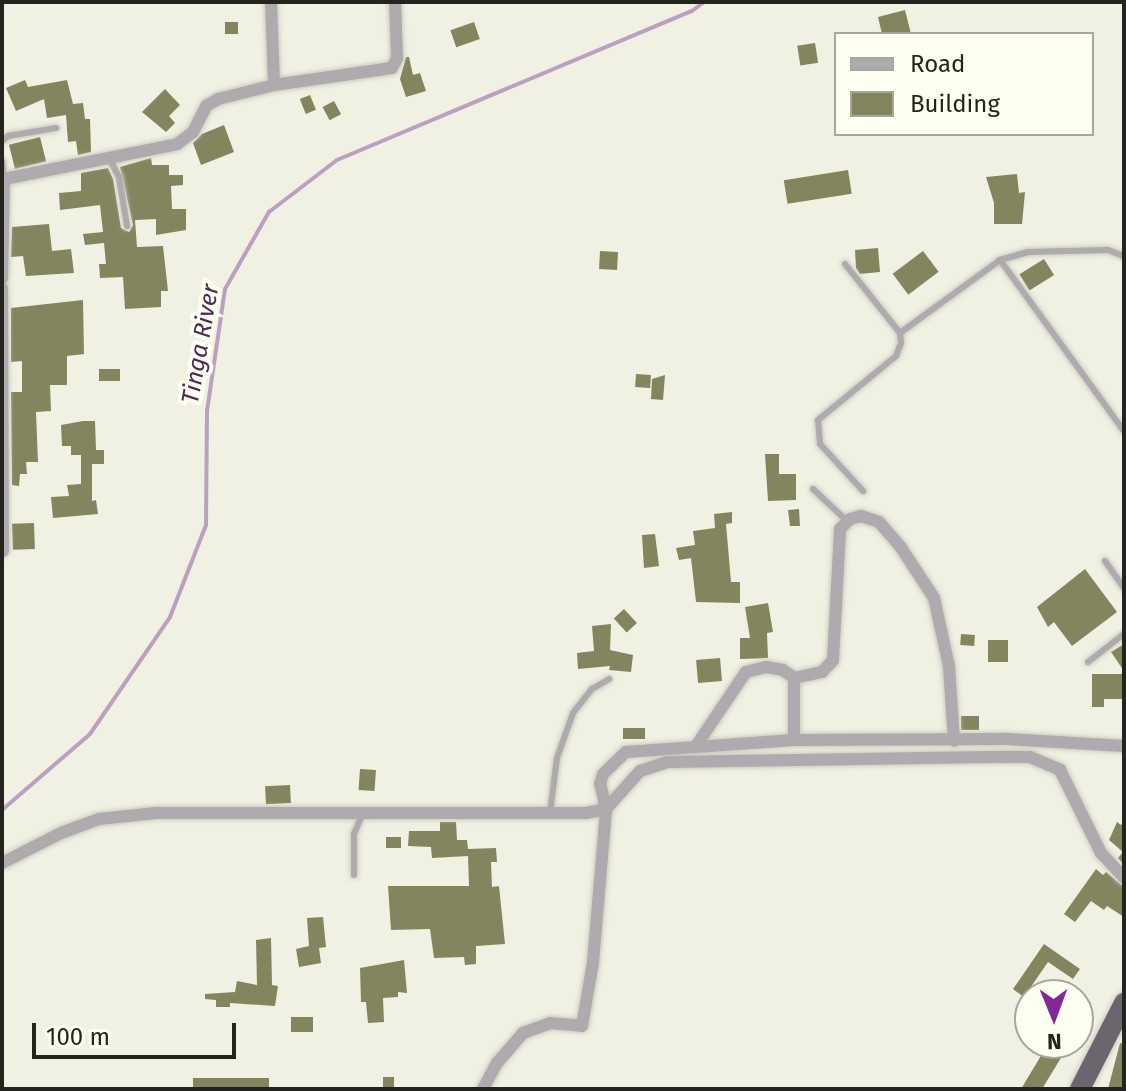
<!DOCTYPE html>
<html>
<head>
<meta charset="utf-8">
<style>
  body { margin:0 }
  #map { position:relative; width:1126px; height:1091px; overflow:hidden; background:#f0f1e3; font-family:"Fira Sans",sans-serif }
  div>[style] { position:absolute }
  .stream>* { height:4px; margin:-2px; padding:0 2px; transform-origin:2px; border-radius:2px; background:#bca0c2 }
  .building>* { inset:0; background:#82855e; transform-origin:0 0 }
  .roads { filter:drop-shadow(0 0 2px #cbccc0) drop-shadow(0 0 2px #cbccc0) }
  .service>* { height:6px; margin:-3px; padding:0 3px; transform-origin:3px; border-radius:3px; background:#aeaaae }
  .minor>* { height:12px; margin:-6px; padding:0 6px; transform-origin:6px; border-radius:6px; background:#aeaaae }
  .trunk>* { height:20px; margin:-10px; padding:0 10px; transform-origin:10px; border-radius:10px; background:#6d656e }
  span { translate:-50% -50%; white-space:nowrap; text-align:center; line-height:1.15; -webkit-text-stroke:8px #fdfff1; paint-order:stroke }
  .water-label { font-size:24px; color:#4e2955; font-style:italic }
  .frame { position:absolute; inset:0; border:4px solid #23241e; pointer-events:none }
  .legend { position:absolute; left:834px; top:32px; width:260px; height:104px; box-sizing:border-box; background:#fdfff1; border:2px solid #a6a79d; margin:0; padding:10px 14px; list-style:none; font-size:24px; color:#23241e }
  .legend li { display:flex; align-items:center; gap:16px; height:40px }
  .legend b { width:40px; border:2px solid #a6a79d }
  .north { position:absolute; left:1014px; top:979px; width:80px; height:80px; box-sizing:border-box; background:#fdfff1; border:2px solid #a6a79d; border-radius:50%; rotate:179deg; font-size:22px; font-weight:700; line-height:32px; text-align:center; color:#23241e }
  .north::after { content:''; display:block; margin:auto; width:28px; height:36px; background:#832894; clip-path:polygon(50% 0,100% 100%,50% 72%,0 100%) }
  .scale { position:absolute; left:32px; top:1023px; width:204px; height:36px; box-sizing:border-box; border:4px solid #23241e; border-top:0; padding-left:10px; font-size:24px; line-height:28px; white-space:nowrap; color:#23241e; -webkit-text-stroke:6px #fdfff1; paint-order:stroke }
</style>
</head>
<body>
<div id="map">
  <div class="stream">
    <i style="left:2px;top:810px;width:116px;rotate:-40.8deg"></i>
    <i style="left:90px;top:734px;width:142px;rotate:-55.6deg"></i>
    <i style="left:170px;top:617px;width:99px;rotate:-68.6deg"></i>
    <i style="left:206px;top:525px;width:114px;rotate:-89.5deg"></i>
    <i style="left:207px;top:411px;width:123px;rotate:-81.6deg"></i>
    <i style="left:225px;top:289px;width:89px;rotate:-60.3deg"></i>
    <i style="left:269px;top:212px;width:86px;rotate:-37.4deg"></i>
    <i style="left:337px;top:160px;width:385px;rotate:-22.8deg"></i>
    <i style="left:692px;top:11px;width:15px;rotate:-37deg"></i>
  </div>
  <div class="building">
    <i style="clip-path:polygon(905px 10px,911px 34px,882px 34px,878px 17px)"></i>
    <i style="left:225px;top:22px;width:13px;height:12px"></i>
    <i style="left:474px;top:22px;width:18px;height:25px;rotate:71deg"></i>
    <i style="left:815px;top:43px;width:20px;height:18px;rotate:81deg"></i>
    <i style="clip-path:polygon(406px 57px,409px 57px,413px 75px,420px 73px,426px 91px,406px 97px,400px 79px)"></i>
    <i style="clip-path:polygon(25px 80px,28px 87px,67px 80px,73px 104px,83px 103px,85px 119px,90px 119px,91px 152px,78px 155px,76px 141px,68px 142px,66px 115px,47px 118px,44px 99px,16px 111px,6px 88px)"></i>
    <i style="clip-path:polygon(165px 89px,180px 105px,169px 116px,175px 123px,166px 132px,142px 112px)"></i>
    <i style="left:310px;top:95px;width:16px;height:11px;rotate:68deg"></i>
    <i style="left:334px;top:101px;width:15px;height:13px;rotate:62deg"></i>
    <i style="clip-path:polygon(224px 125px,234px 152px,201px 165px,193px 143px,202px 134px)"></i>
    <i style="left:40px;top:137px;width:25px;height:32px;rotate:76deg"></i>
    <i style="clip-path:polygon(151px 158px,152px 165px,169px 165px,169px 175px,183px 175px,183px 185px,171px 186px,172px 209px,186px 209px,186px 230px,156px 235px,156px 219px,135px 220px,137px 247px,163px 246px,168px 291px,161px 291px,161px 307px,125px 309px,123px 277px,100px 278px,99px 264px,106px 264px,104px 243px,85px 245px,83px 234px,103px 232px,100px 205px,60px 210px,59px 193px,81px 191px,81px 173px,108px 168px,113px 179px,121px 228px,129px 232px,133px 225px,120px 167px)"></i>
    <i style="left:848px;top:170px;width:24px;height:65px;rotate:81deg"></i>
    <i style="clip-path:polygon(1017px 174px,1019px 193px,1025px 192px,1022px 224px,994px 224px,994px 203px,986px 177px)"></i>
    <i style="clip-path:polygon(49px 224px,52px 251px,71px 249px,74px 273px,26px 276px,23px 256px,11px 257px,12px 227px)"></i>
    <i style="clip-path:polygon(878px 248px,880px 272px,860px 274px,856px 268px,855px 250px)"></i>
    <i style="left:600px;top:251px;width:18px;height:18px;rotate:3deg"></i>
    <i style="left:923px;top:251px;width:26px;height:38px;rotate:53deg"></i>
    <i style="left:1044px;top:259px;width:19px;height:29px;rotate:58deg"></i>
    <i style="clip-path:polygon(83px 300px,84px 354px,67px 356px,67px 385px,50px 385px,51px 411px,36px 412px,38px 462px,26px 462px,27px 474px,20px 474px,19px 486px,12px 485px,11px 392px,22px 392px,22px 361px,11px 362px,11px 308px)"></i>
    <i style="left:120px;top:369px;width:12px;height:21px;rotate:90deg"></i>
    <i style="left:636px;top:374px;width:15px;height:13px;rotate:4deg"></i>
    <i style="clip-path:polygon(665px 375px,663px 400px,651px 399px,652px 379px)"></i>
    <i style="clip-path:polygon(83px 421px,95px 421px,96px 450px,104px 450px,104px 464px,92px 464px,92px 501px,96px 500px,98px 514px,53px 518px,51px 497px,69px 496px,67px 485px,81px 484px,81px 455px,71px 455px,71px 446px,62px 446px,61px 425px)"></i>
    <i style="clip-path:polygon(765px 454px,779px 454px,779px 474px,796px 474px,796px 500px,768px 501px)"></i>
    <i style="clip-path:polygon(799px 509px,800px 526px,790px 526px,788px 510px)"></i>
    <i style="clip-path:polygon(732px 512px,732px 523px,726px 524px,731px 582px,740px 582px,740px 603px,696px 602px,691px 558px,679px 560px,676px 548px,695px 545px,693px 531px,715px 528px,714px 514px)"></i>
    <i style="left:34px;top:523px;width:26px;height:22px;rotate:88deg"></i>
    <i style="clip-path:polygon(655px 534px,659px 566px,644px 568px,642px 535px)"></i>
    <i style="clip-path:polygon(1085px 569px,1117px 612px,1072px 646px,1054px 622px,1048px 627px,1037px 607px)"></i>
    <i style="clip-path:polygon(768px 603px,773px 632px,767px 633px,768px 658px,740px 659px,740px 638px,750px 638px,745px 607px)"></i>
    <i style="left:624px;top:609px;width:19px;height:14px;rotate:47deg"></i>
    <i style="clip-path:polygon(611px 624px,610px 650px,633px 655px,631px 672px,609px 670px,610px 666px,578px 669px,577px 653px,594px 651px,592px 626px)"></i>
    <i style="left:961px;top:634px;width:14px;height:11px;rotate:4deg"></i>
    <i style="left:988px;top:640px;width:20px;height:22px"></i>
    <i style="clip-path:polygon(1124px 644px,1124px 671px,1111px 652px)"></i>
    <i style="left:720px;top:658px;width:23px;height:24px;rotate:85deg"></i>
    <i style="clip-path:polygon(1092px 674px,1124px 674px,1124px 699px,1104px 699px,1104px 707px,1092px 707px)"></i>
    <i style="left:979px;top:716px;width:14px;height:18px;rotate:90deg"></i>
    <i style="left:645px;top:728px;width:11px;height:22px;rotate:90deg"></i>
    <i style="left:360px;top:769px;width:16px;height:21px;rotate:4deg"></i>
    <i style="left:290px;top:785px;width:18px;height:25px;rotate:87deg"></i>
    <i style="clip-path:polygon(1124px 821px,1124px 865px,1118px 858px,1123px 852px,1109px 840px,1117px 822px,1121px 825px)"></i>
    <i style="clip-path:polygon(440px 822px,456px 822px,457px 840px,467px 840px,468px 849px,496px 848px,497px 862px,491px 862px,492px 887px,499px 886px,505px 944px,476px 946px,476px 964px,465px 965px,464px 957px,434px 958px,430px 929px,391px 930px,388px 886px,469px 886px,468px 856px,432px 858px,431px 847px,408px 846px,409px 831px,440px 831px)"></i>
    <i style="left:386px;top:837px;width:15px;height:11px"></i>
    <i style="clip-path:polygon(1096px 869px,1103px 875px,1106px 872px,1124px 887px,1124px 917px,1107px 906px,1104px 910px,1091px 901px,1075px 922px,1064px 914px)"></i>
    <i style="clip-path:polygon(323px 917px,326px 947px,319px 948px,321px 963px,299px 967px,296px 949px,309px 946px,307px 918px)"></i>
    <i style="clip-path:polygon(271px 938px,272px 985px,278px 986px,275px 1006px,230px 1003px,230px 1007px,216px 1007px,216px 1000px,205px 999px,205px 994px,235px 992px,237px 981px,257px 985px,256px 940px)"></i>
    <i style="clip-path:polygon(1044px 944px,1080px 969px,1073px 979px,1048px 962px,1024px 997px,1013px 989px)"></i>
    <i style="clip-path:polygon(404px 960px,407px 993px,398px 992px,398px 997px,383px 998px,384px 1022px,368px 1023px,366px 1002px,361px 1002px,360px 968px)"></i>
    <i style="left:291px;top:1017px;width:22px;height:15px"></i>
    <i style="clip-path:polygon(1030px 1017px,1030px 1043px,1070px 1043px,1042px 1089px,1021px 1089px,1042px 1054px,1017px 1033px)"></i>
    <i style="clip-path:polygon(1120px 1043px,1124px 1044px,1124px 1089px,1108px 1089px)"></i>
    <i style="left:383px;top:1077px;width:11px;height:12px"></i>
    <i style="left:269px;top:1078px;width:11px;height:76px;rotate:90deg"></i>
  </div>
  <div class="roads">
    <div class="service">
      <i style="left:2px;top:141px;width:8px;rotate:-40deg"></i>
      <i style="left:8px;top:136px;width:49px;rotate:-9.5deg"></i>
      <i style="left:110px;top:160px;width:19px;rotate:62deg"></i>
      <i style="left:119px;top:177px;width:50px;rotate:80.7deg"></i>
      <i style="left:2px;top:161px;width:18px;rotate:84deg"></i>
      <i style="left:1000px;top:260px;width:211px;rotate:54.1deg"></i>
      <i style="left:845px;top:264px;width:88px;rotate:51.4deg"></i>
      <i style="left:900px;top:333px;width:10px;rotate:84deg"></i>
      <i style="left:901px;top:343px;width:14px;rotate:111deg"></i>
      <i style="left:896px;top:356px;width:101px;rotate:140.6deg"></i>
      <i style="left:818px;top:420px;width:24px;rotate:85deg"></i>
      <i style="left:820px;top:444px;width:64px;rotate:47.5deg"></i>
      <i style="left:900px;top:333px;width:124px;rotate:-36.1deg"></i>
      <i style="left:1000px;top:260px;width:29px;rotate:-16deg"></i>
      <i style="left:1028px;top:252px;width:80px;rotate:-1.4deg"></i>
      <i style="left:1108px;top:250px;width:17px;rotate:21deg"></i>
      <i style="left:813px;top:489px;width:47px;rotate:43.3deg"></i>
      <i style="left:1105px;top:561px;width:33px;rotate:55deg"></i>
      <i style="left:1088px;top:662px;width:46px;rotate:-37.9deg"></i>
      <i style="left:550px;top:812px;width:54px;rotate:-82.6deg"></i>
      <i style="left:557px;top:758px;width:48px;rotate:-70.4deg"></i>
      <i style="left:573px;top:713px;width:31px;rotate:-52deg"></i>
      <i style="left:592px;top:689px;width:20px;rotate:-30deg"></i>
      <i style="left:354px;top:875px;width:41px;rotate:-90deg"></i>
      <i style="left:354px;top:834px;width:21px;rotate:-67deg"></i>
    </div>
    <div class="minor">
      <i style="left:271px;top:2px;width:83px;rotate:87.9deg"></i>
      <i style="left:2px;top:279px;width:100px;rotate:-88.9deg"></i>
      <i style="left:4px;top:179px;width:177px;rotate:-11.4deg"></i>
      <i style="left:177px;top:144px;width:20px;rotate:-37deg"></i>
      <i style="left:193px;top:132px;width:29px;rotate:-63deg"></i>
      <i style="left:206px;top:106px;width:14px;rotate:-30deg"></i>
      <i style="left:218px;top:99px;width:58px;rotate:-14deg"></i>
      <i style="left:274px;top:85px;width:119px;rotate:-8.2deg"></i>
      <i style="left:392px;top:68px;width:11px;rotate:-63deg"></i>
      <i style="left:397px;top:58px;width:56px;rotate:-92deg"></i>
      <i style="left:2px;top:288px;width:263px;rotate:89.8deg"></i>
      <i style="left:794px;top:740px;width:62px;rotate:-90deg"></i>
      <i style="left:794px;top:678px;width:29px;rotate:-12deg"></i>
      <i style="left:822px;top:672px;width:16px;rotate:-47deg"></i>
      <i style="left:833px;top:660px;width:131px;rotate:-86.9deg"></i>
      <i style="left:840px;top:529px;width:14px;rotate:-45deg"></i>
      <i style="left:850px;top:519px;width:11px;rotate:-15deg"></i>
      <i style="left:861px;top:516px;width:19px;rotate:18deg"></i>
      <i style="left:879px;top:522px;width:32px;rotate:49deg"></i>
      <i style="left:900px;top:546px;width:62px;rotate:56.8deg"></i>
      <i style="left:934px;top:598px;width:70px;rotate:77.6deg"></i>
      <i style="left:949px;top:666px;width:75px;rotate:86.2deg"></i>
      <i style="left:696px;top:746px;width:89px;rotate:-56deg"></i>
      <i style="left:746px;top:672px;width:21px;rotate:-14deg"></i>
      <i style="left:766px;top:667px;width:17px;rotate:10deg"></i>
      <i style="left:783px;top:670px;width:14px;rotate:36deg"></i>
      <i style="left:2px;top:863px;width:66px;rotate:-27deg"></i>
      <i style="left:61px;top:833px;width:40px;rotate:-20.2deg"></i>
      <i style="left:99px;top:819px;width:57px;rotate:-6deg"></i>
      <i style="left:156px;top:813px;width:430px"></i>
      <i style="left:586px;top:813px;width:20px;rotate:-11deg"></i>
      <i style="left:606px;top:809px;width:51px;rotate:-48.2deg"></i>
      <i style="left:640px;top:771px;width:29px;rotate:-18deg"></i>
      <i style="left:668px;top:762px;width:336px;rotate:-0.9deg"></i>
      <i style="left:1004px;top:757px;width:26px"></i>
      <i style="left:1030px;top:757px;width:33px;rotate:23deg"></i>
      <i style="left:1060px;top:770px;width:93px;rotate:63.7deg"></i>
      <i style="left:1101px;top:853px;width:34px;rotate:47deg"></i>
      <i style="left:483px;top:1089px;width:30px;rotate:-62deg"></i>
      <i style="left:497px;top:1063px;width:40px;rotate:-49deg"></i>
      <i style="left:523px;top:1033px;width:29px;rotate:-20deg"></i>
      <i style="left:550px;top:1023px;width:32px;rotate:5deg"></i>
      <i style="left:582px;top:1026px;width:65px;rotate:-80.2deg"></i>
      <i style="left:593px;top:962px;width:154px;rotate:-85.1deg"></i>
      <i style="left:606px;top:809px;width:26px;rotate:-103deg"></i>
      <i style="left:600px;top:784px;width:10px;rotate:-73deg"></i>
      <i style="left:603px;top:774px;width:32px;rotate:-44deg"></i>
      <i style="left:626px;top:752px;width:168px;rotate:-4.1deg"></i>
      <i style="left:794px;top:740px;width:213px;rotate:-0.3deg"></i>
      <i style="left:1007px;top:739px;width:117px;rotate:3.4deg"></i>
    </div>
    <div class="trunk">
      <i style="left:1080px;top:1089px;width:97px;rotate:-62.9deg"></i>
    </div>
  </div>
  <div class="water-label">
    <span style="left:201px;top:344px;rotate:-80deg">Tinga River</span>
  </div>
  <div class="frame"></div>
  <ul class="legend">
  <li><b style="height:10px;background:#aeaaae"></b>Road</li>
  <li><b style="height:22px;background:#82855e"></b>Building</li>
  </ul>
  <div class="north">N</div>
  <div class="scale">100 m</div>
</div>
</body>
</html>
